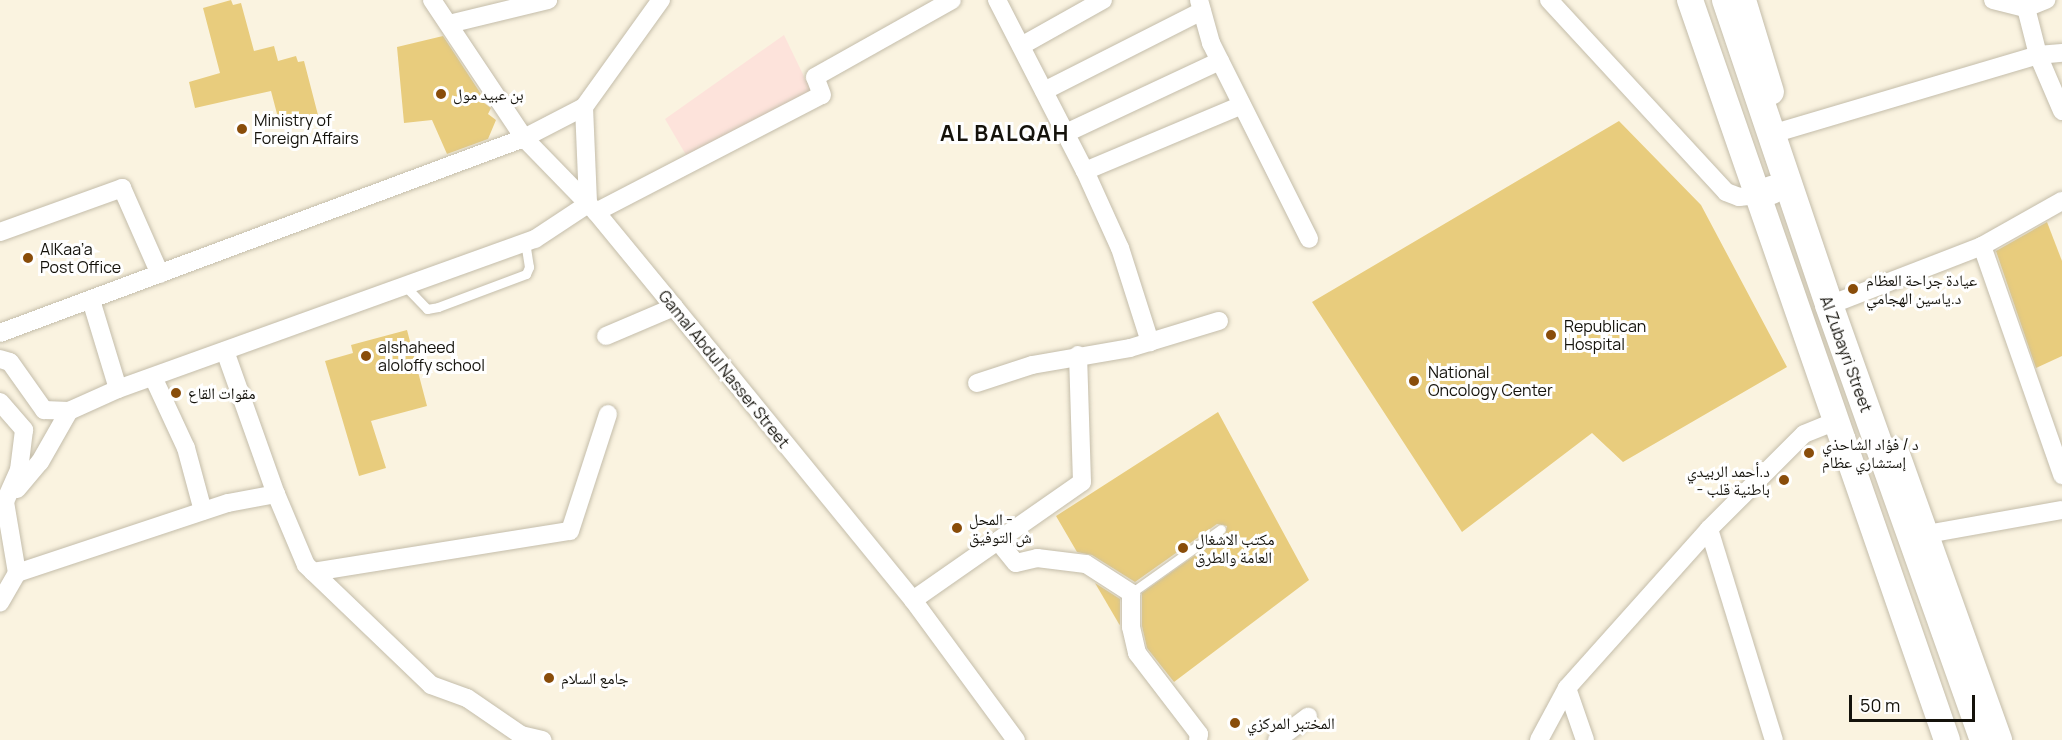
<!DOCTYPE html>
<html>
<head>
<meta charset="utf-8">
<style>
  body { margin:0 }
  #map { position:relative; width:2062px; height:740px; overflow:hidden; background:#faf3e0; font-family:Manrope,"Noto Naskh Arabic",sans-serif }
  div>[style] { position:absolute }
  .commercial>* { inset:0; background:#fde3db }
  .building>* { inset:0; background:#e8cc7d }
  .roads { filter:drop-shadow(0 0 2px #c4bdaa) drop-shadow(0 0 2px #c4bdaa) }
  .service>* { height:9px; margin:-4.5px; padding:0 4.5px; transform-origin:4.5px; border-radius:4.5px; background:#fff }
  .minor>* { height:18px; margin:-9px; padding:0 9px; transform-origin:9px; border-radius:9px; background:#fff }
  .secondary>* { height:26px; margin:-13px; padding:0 13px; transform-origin:13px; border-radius:13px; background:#fff }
  .primary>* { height:28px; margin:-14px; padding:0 14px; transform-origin:14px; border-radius:14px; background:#fff }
  .dots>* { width:16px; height:16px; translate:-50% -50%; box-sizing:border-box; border:3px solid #fff; border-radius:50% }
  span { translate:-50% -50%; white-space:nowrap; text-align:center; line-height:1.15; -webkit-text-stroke:6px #fff; paint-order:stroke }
  .poi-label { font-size:16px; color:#14120b }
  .left { translate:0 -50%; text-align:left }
  .right { translate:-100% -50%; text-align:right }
  .street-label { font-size:16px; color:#14120b }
  .district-label { font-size:22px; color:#14120b; font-weight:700; letter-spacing:1.5px }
  .scale { position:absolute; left:1849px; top:695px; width:126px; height:27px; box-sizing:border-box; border:3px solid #14120b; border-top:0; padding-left:8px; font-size:18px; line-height:21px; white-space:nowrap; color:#14120b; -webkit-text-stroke:4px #fff; paint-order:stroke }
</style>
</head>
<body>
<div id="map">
  <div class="commercial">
    <i style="clip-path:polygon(784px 35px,812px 93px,686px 155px,665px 119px)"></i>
  </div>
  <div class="building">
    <i style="clip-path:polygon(231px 0,233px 5px,241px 3px,254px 51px,274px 46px,278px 61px,296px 56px,298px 62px,304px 61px,318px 115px,281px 129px,271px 91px,195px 108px,189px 82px,220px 73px,203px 8px)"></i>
    <i style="clip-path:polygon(443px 36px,481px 94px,480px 100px,491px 108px,488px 114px,496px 120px,488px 139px,447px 154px,432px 120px,404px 123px,397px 47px)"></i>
    <i style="clip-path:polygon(1619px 121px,1701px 205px,1787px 367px,1623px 462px,1592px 433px,1462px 532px,1312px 302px)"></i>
    <i style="clip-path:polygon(2047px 222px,2062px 261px,2062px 356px,2036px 368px,1996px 251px)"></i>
    <i style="clip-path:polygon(407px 330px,427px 406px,371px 421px,386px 468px,359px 476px,325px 361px,353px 353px,351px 345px)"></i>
    <i style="clip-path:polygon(1218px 412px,1309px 580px,1174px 682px,1147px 648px,1142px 626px,1142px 593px,1225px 534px,1227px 526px,1217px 524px,1135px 582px,1092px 555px,1077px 552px,1056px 516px)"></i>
    <i style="clip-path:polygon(1095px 583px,1120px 599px,1120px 625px,1119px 624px)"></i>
  </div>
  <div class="roads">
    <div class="service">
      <i style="left:405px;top:286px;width:32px;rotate:46deg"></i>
      <i style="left:427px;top:309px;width:11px;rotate:-10deg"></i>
      <i style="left:438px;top:307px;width:94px;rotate:-20.6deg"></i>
      <i style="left:526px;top:274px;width:8px;rotate:-67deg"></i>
      <i style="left:529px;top:267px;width:24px;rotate:-99deg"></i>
      <i style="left:1131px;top:593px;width:110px;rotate:-35.4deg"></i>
    </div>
    <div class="minor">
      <i style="left:432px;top:0;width:166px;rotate:56.3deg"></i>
      <i style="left:524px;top:138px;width:103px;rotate:45.8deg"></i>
      <i style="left:596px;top:212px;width:123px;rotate:50.6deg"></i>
      <i style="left:674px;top:307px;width:378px;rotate:50.8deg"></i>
      <i style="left:913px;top:600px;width:174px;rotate:53.7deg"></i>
      <i style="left:997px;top:0;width:192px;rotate:62.8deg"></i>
      <i style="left:1085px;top:171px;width:85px;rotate:65.6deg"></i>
      <i style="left:1120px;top:248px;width:99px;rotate:72.3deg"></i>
      <i style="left:1199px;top:0;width:45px;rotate:74.4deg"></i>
      <i style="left:1211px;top:43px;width:219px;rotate:63.4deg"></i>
      <i style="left:1549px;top:0;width:261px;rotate:47.3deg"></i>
      <i style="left:1726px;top:192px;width:14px;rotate:21deg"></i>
      <i style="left:1739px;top:197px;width:19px;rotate:-6deg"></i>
      <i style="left:1993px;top:0;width:34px;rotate:14deg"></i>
      <i style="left:2026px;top:8px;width:22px;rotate:-22deg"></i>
      <i style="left:2024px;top:0;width:57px;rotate:75.7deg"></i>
      <i style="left:2038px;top:55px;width:61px;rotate:66.8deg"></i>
      <i style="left:449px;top:24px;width:102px;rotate:-13.6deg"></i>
      <i style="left:1021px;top:46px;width:94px;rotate:-29.3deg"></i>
      <i style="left:1044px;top:91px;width:177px;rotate:-26.9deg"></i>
      <i style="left:584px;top:107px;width:97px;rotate:87.6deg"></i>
      <i style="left:1782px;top:131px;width:267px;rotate:-16.5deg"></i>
      <i style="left:2038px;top:55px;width:24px;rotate:-5deg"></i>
      <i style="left:1066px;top:133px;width:170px;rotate:-25.1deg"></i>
      <i style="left:1085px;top:171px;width:170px;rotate:-22.8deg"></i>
      <i style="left:596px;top:212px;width:254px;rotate:-27.4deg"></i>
      <i style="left:822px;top:95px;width:19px;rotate:-111deg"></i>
      <i style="left:815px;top:77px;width:157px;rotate:-29.3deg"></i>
      <i style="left:0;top:232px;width:130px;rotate:-19.8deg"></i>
      <i style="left:122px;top:188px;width:94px;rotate:66.2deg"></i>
      <i style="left:1982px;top:246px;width:243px;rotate:70.7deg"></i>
      <i style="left:91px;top:300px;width:93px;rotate:73.1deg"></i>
      <i style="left:1840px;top:301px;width:152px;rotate:-21.2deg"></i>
      <i style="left:1982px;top:246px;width:92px;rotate:-29.4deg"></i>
      <i style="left:0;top:333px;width:559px;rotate:-20.41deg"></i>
      <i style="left:524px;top:138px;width:68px;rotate:-27.3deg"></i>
      <i style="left:584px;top:107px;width:132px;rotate:-54.3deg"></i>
      <i style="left:606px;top:336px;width:74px;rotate:-23.1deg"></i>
      <i style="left:225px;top:351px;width:152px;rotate:70.4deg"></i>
      <i style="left:276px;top:494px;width:77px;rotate:67.1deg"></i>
      <i style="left:306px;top:565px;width:173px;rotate:43.8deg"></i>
      <i style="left:431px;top:685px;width:38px;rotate:20deg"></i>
      <i style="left:467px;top:698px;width:65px;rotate:34.4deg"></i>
      <i style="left:521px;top:735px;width:22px;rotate:13deg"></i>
      <i style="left:0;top:359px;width:10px;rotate:17deg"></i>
      <i style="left:10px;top:362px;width:59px;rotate:54.7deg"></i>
      <i style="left:44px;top:410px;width:25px;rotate:2deg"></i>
      <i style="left:69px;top:411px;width:54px;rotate:-24.2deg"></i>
      <i style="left:118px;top:389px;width:443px;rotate:-19.8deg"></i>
      <i style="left:535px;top:239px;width:64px;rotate:-33.4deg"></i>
      <i style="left:153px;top:377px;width:78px;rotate:65.1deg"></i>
      <i style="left:186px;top:448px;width:65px;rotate:74.9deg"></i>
      <i style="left:977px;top:383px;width:58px;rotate:-18.1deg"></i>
      <i style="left:1032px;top:365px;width:99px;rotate:-9.8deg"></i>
      <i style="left:1130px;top:348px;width:93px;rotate:-16.9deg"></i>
      <i style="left:0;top:402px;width:37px;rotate:49deg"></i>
      <i style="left:24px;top:430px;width:40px;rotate:97.1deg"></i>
      <i style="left:19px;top:470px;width:35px;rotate:114deg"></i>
      <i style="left:5px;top:502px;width:72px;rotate:80.4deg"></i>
      <i style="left:17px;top:573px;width:34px;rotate:120deg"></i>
      <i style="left:17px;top:489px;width:35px;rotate:-50deg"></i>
      <i style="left:40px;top:462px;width:59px;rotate:-60.4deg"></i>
      <i style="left:1709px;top:529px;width:221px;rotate:72.9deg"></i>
      <i style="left:1927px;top:534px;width:137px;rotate:-10.1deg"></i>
      <i style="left:998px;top:541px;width:28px;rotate:51deg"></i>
      <i style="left:1016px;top:563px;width:22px;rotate:-13deg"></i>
      <i style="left:1037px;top:558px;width:49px;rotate:7deg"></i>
      <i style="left:1086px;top:564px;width:54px;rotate:32.8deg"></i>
      <i style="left:1131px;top:593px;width:34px;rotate:90deg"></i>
      <i style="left:1131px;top:627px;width:27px;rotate:77deg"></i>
      <i style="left:1137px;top:653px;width:102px;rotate:52.6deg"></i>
      <i style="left:1199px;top:734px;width:6px;rotate:99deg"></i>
      <i style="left:313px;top:572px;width:260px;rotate:-9.1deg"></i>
      <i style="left:570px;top:531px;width:123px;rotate:-72deg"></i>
      <i style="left:17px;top:573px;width:222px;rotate:-18.4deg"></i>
      <i style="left:228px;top:503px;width:49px;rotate:-10.6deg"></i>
      <i style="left:913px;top:600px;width:206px;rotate:-34.9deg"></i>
      <i style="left:1082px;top:482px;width:127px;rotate:-91.8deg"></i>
      <i style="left:1567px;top:688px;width:55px;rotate:70.9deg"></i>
      <i style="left:1277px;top:740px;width:39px;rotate:-37deg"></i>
      <i style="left:1539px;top:740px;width:59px;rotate:-61.7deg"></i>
      <i style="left:1567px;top:688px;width:213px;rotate:-48.2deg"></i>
      <i style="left:1709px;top:529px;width:134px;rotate:-45deg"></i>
      <i style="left:1804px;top:434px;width:35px;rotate:-22deg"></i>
    </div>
    <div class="secondary">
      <i style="left:1690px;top:0;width:783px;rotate:70.85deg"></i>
      <i style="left:1743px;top:0;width:96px;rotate:73.1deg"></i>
      <i style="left:1896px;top:452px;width:306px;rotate:70.3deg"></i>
    </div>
    <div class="primary">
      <i style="left:1726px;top:0;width:322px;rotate:71.3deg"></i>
      <i style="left:1829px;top:305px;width:462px;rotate:70.4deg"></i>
      <i style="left:1758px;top:195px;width:15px;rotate:-20deg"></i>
    </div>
  </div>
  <div class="dots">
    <i style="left:441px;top:94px;background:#894d0a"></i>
    <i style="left:242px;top:129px;background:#894d0a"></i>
    <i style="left:28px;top:258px;background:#894d0a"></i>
    <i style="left:1853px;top:289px;background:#894d0a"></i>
    <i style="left:1551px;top:335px;background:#894d0a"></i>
    <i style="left:366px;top:356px;background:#894d0a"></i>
    <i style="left:1414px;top:381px;background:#894d0a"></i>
    <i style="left:176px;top:393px;background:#894d0a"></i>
    <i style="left:1809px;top:453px;background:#894d0a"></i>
    <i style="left:1784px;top:480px;background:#894d0a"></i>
    <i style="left:957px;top:528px;background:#894d0a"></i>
    <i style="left:1183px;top:548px;background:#894d0a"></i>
    <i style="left:549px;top:678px;background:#894d0a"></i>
    <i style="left:1235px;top:723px;background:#894d0a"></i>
  </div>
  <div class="poi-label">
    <span class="left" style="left:453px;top:94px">بن عبيد مول</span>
    <span class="left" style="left:254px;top:129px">Ministry of<br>Foreign Affairs</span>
    <span class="left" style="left:40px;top:258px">AlKaa’a<br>Post Office</span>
    <span class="left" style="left:1866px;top:289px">عيادة جراحة العظام<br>د.ياسين الهجامي</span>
    <span class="left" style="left:1564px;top:335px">Republican<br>Hospital</span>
    <span class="left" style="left:378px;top:356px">alshaheed<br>aloloffy school</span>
    <span class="left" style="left:1428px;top:381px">National<br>Oncology Center</span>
    <span class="left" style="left:188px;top:393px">مقوات القاع</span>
    <span class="left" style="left:1822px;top:453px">د / فؤاد الشاحذي<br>إستشاري عظام</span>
    <span class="right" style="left:1770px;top:480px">د.أحمد الربيدي<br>- باطنية قلب</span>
    <span class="left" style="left:969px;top:528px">المحل -<br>ش التوفيق</span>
    <span class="left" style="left:1195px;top:548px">مكتب الاشغال<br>العامة والطرق</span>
    <span class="left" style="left:561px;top:678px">جامع السلام</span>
    <span class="left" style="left:1247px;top:723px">المختبر المركزي</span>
  </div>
  <div class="street-label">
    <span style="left:1846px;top:354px;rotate:70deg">Al Zubayri Street</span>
    <span style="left:724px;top:369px;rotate:51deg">Gamal Abdul Nasser Street</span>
  </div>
  <div class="district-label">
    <span style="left:1005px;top:134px">AL BALQAH</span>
  </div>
  <div class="scale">50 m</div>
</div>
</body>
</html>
